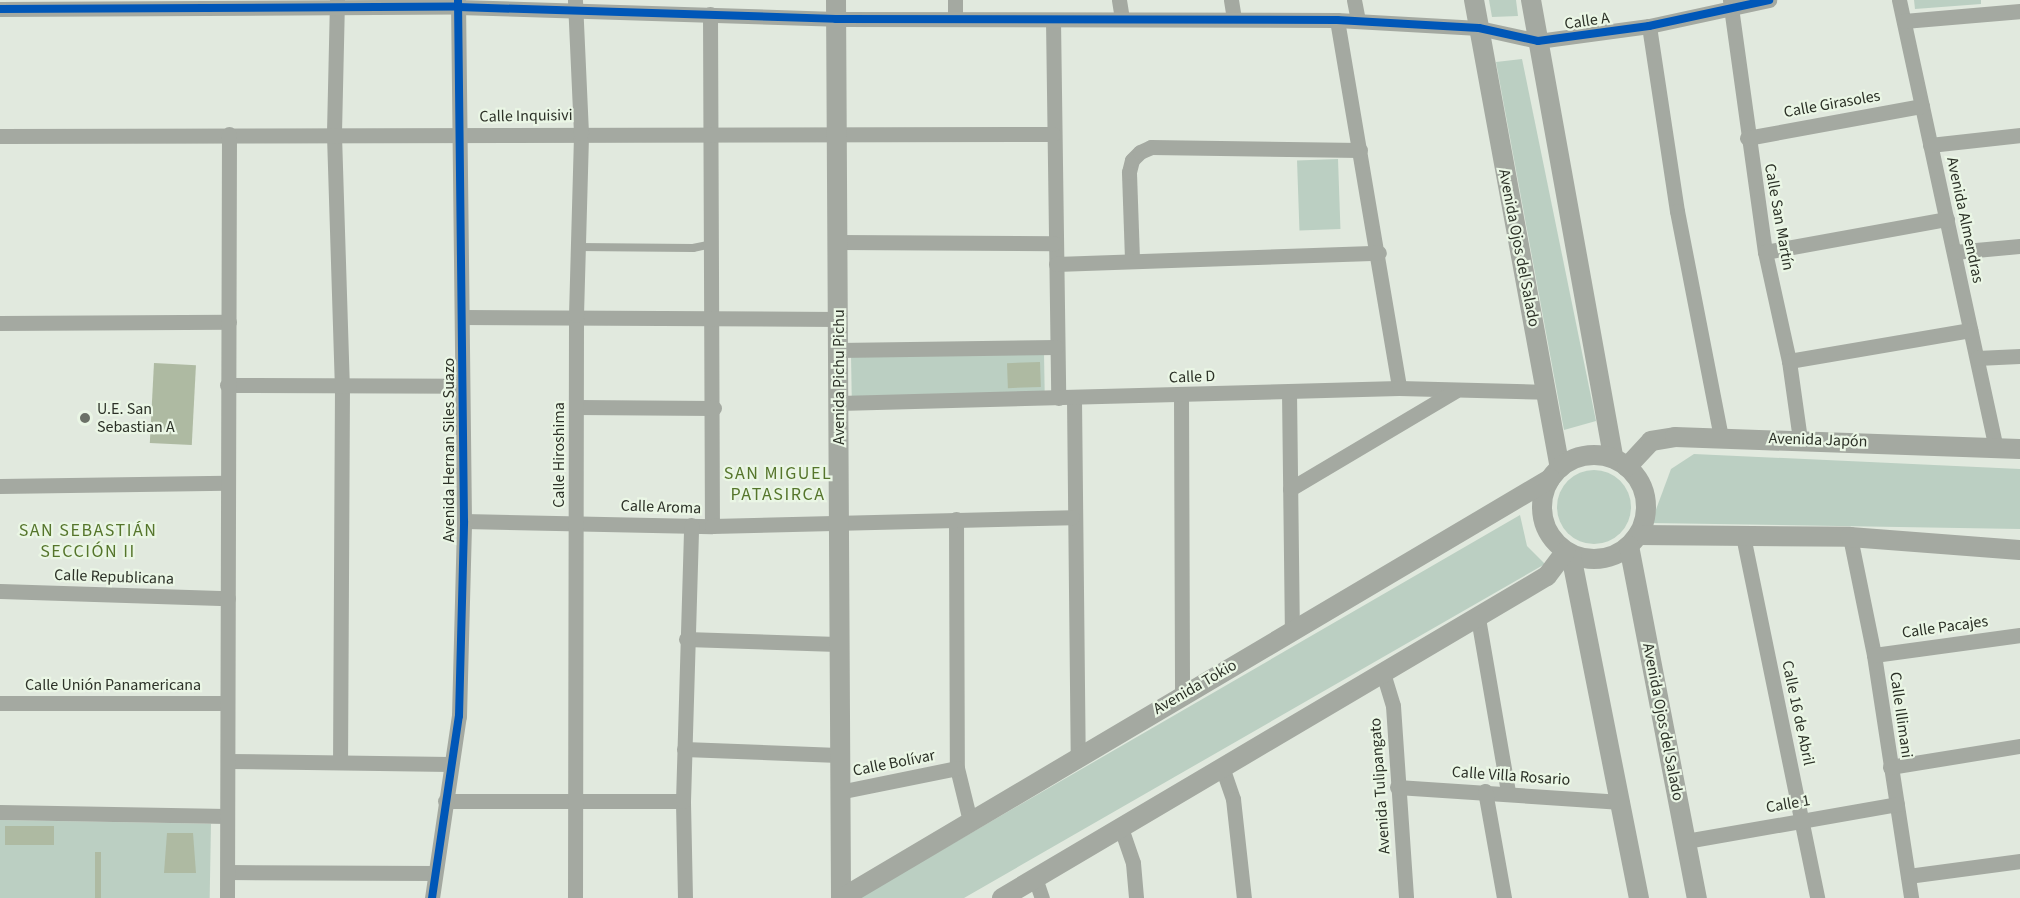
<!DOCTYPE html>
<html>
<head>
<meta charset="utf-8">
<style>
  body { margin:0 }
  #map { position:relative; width:2020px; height:898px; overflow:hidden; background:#e1e9de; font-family:"Source Sans 3",sans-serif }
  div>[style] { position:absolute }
  .green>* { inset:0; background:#bbcfc2; transform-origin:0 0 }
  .round { border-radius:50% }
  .building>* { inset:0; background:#aebaa2; transform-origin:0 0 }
  .service>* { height:8px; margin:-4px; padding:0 4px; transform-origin:4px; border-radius:4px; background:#a4a9a1 }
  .minor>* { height:15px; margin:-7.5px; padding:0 7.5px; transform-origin:7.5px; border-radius:7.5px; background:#a4a9a1 }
  .tertiary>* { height:20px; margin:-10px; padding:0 10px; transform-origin:10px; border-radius:10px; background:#a4a9a1 }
  .tertiary>.ring { margin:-10px; padding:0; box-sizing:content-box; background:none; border:20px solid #a4a9a1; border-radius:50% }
  .cycleway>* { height:8px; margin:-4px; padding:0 4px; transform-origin:4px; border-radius:4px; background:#0057b8 }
  .dots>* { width:16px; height:16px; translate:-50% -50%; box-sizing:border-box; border:3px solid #eaf6e5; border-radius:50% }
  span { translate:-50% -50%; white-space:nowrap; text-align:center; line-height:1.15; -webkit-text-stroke:4.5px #eaf6e5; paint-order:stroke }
  .street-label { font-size:16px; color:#2c3127 }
  .poi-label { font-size:16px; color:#2c3127 }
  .left { translate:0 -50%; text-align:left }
  .neighbourhood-label { font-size:18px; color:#55752b; letter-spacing:1.5px }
</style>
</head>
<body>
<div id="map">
  <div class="green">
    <i style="clip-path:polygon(1489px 0,1516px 0,1518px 16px,1492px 17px)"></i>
    <i style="clip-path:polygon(1914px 0,1981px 0,1981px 4px,1915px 9px)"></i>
    <i style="clip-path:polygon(1522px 59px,1596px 421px,1564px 430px,1496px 62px)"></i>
    <i style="left:1338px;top:159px;width:70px;height:41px;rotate:88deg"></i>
    <i style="left:1044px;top:353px;width:40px;height:193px;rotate:89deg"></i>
    <i style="clip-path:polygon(1694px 454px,2020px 469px,2020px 529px,1651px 523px,1671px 469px)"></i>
    <i class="round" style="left:1557px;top:470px;width:74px;height:74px"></i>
    <i style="clip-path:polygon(1520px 515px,1527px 546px,1545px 564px,964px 898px,859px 898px)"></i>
    <i style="left:0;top:820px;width:211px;height:78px;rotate:1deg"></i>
  </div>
  <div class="building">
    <i style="left:1040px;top:362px;width:25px;height:33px;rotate:88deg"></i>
    <i style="left:154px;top:363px;width:42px;height:80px;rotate:3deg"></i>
    <i style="left:54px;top:826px;width:19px;height:49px;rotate:90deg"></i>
    <i style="clip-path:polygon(167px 833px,193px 833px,196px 873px,164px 873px)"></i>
    <i style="left:95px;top:852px;width:6px;height:46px"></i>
  </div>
  <div class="service">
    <i style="left:578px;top:247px;width:115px;rotate:0.5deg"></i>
    <i style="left:693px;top:248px;width:19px;rotate:-12deg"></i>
  </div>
  <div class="minor">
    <i style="left:337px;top:0;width:135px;rotate:91.3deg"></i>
    <i style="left:334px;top:135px;width:251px;rotate:88.2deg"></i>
    <i style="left:342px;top:386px;width:375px;rotate:90.3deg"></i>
    <i style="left:1119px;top:0;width:18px;rotate:81deg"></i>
    <i style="left:1231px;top:0;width:19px;rotate:81deg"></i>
    <i style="left:1354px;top:0;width:21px;rotate:79deg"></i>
    <i style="left:1730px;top:0;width:254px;rotate:82.1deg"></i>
    <i style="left:1765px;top:252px;width:112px;rotate:77.6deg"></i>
    <i style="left:1789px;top:361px;width:79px;rotate:82deg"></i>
    <i style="left:1899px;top:0;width:457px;rotate:77.8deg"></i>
    <i style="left:0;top:9px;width:458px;rotate:-0.3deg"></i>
    <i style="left:458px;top:7px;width:378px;rotate:1.8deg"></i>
    <i style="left:836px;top:19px;width:501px;rotate:0.11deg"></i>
    <i style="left:1337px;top:20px;width:142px;rotate:3.2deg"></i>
    <i style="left:1479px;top:28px;width:60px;rotate:12.4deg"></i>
    <i style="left:1538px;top:41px;width:112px;rotate:-7.7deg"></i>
    <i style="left:1649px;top:26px;width:123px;rotate:-12.2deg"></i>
    <i style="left:710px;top:14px;width:512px;rotate:89.78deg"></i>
    <i style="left:955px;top:17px;width:17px;rotate:-90deg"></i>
    <i style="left:1053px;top:20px;width:378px;rotate:89.2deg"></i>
    <i style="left:1337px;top:20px;width:373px;rotate:80.4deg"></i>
    <i style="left:1904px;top:21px;width:116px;rotate:-4.9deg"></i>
    <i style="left:1649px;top:26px;width:187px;rotate:81.4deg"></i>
    <i style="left:1677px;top:211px;width:230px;rotate:79deg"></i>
    <i style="left:0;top:136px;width:1053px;rotate:-0.11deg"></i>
    <i style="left:1747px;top:138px;width:178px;rotate:-10.4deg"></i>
    <i style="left:1930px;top:145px;width:91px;rotate:-6.3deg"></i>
    <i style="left:839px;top:242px;width:215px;rotate:0.3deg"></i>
    <i style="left:1765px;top:252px;width:185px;rotate:-10.3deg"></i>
    <i style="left:1954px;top:252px;width:66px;rotate:-5.2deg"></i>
    <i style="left:1132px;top:259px;width:87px;rotate:-92deg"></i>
    <i style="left:1129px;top:172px;width:12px;rotate:-76deg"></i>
    <i style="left:1132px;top:160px;width:11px;rotate:-45deg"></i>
    <i style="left:1140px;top:152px;width:12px;rotate:-24deg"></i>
    <i style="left:1151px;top:147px;width:209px;rotate:0.8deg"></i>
    <i style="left:1056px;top:264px;width:323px;rotate:-2deg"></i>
    <i style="left:462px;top:317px;width:376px;rotate:0.3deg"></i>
    <i style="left:0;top:323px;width:229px;rotate:-0.3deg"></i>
    <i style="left:838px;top:350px;width:218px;rotate:-0.8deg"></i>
    <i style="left:1977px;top:358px;width:43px;rotate:-2.7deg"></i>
    <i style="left:1789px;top:361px;width:184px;rotate:-9.7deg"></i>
    <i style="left:227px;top:385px;width:234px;rotate:0.2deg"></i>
    <i style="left:1289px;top:392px;width:238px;rotate:89.3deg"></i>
    <i style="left:1181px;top:395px;width:300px;rotate:89.8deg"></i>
    <i style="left:1074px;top:399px;width:356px;rotate:89.4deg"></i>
    <i style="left:839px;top:403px;width:560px;rotate:-1.53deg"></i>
    <i style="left:1399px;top:388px;width:148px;rotate:1.5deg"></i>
    <i style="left:577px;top:407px;width:137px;rotate:0.4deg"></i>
    <i style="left:0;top:486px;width:226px;rotate:-0.8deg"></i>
    <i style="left:1290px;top:489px;width:192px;rotate:-30.7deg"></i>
    <i style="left:956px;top:519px;width:249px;rotate:89.8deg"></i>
    <i style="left:957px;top:768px;width:55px;rotate:76.2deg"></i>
    <i style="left:464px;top:521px;width:248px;rotate:1.2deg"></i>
    <i style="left:712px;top:526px;width:360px;rotate:-1.4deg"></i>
    <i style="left:1743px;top:536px;width:369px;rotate:78.4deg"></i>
    <i style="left:1850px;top:537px;width:120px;rotate:78.5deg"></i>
    <i style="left:1874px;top:655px;width:246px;rotate:81.3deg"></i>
    <i style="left:0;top:591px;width:228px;rotate:1.8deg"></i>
    <i style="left:1478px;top:618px;width:177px;rotate:80.2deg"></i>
    <i style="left:686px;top:639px;width:151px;rotate:1.9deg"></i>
    <i style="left:1874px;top:655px;width:147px;rotate:-7.8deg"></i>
    <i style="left:1383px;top:673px;width:34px;rotate:73deg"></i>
    <i style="left:1393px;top:706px;width:192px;rotate:86.1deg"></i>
    <i style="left:0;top:703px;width:226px"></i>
    <i style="left:684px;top:749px;width:154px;rotate:2.2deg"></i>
    <i style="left:229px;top:761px;width:221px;rotate:0.8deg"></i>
    <i style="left:1222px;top:767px;width:34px;rotate:71deg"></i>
    <i style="left:1233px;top:799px;width:100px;rotate:83.7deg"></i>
    <i style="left:1890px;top:767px;width:132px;rotate:-9.2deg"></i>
    <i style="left:1397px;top:787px;width:225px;rotate:3.8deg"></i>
    <i style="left:1485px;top:791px;width:109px;rotate:79.9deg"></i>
    <i style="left:839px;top:792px;width:120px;rotate:-11.5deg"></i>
    <i style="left:445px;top:801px;width:238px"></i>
    <i style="left:0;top:812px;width:227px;rotate:1deg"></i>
    <i style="left:1121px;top:828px;width:37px;rotate:71deg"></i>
    <i style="left:1133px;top:863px;width:35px;rotate:85deg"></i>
    <i style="left:1686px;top:841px;width:214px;rotate:-9.9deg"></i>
    <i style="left:228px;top:872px;width:207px;rotate:0.3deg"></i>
    <i style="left:1908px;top:876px;width:113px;rotate:-7.6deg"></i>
    <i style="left:1035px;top:878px;width:21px;rotate:71deg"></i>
    <i style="left:227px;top:898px;width:764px;rotate:-89.85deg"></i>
    <i style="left:432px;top:898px;width:184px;rotate:-81.6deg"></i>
    <i style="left:459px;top:716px;width:195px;rotate:-88.5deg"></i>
    <i style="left:464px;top:521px;width:521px;rotate:-90.66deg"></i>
    <i style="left:575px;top:898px;width:583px;rotate:-89.9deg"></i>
    <i style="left:576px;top:315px;width:182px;rotate:-88.4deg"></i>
    <i style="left:581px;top:133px;width:133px;rotate:-92.6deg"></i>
    <i style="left:685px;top:898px;width:97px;rotate:-91.2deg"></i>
    <i style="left:683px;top:801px;width:276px;rotate:-88.3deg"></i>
  </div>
  <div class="tertiary">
    <i style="left:836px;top:0;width:898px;rotate:89.68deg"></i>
    <i style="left:1474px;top:0;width:476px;rotate:79.6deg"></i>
    <i style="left:1531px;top:0;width:466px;rotate:79.8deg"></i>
    <i class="ring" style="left:1542px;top:455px;width:84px;height:84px"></i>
    <i style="left:1627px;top:467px;width:35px;rotate:-47deg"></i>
    <i style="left:1651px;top:441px;width:24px;rotate:-9deg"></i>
    <i style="left:1675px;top:437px;width:345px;rotate:2deg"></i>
    <i style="left:1638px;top:535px;width:212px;rotate:0.5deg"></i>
    <i style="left:1850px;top:537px;width:170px;rotate:4.4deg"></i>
    <i style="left:1629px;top:546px;width:359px;rotate:79.1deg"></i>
    <i style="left:1571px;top:555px;width:350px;rotate:78.8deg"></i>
    <i style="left:842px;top:898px;width:823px;rotate:-30.62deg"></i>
    <i style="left:1002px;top:898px;width:633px;rotate:-30.58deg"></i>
    <i style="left:1547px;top:576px;width:31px;rotate:-53deg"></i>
  </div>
  <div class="cycleway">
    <i style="left:0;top:9px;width:458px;rotate:-0.3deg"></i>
    <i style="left:458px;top:7px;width:378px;rotate:1.8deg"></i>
    <i style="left:836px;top:19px;width:501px;rotate:0.11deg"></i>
    <i style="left:1337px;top:20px;width:142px;rotate:3.2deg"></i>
    <i style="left:1479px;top:28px;width:60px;rotate:12.4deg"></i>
    <i style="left:1538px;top:41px;width:112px;rotate:-7.7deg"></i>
    <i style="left:1649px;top:26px;width:123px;rotate:-12.2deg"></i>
    <i style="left:432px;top:898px;width:184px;rotate:-81.6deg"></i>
    <i style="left:459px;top:716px;width:195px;rotate:-88.5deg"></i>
    <i style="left:464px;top:521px;width:521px;rotate:-90.66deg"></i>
  </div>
  <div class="dots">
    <i style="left:85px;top:418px;background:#6b7167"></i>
  </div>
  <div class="street-label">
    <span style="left:1587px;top:21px;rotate:-8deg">Calle A</span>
    <span style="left:1832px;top:104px;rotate:-10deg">Calle Girasoles</span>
    <span style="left:526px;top:116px;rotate:-1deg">Calle Inquisivi</span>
    <span style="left:1779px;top:217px;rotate:80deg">Calle San Martín</span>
    <span style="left:1965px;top:220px;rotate:78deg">Avenida Almendras</span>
    <span style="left:1519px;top:248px;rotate:79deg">Avenida Ojos del Salado</span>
    <span style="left:839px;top:377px;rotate:-90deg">Avenida Pichu Pichu</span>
    <span style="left:1192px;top:377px;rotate:-2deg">Calle D</span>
    <span style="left:1818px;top:440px;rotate:2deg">Avenida Japón</span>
    <span style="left:449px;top:450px;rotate:-90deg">Avenida Hernan Siles Suazo</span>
    <span style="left:559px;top:455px;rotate:-90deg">Calle Hiroshima</span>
    <span style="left:661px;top:507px;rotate:2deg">Calle Aroma</span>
    <span style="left:114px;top:577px;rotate:2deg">Calle Republicana</span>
    <span style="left:1945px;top:627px;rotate:-8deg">Calle Pacajes</span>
    <span style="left:113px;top:685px">Calle Unión Panamericana</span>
    <span style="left:1195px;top:687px;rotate:-30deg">Avenida Tokio</span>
    <span style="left:1798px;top:713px;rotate:78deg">Calle 16 de Abril</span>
    <span style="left:1901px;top:715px;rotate:82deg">Calle Illimani</span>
    <span style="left:1663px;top:722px;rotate:79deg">Avenida Ojos del Salado</span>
    <span style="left:894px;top:763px;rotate:-11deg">Calle Bolívar</span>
    <span style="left:1511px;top:776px;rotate:4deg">Calle Villa Rosario</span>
    <span style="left:1380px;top:786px;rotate:-94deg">Avenida Tulipangato</span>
    <span style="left:1788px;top:804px;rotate:-10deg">Calle 1</span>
  </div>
  <div class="poi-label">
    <span class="left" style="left:97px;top:418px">U.E. San<br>Sebastian A</span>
  </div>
  <div class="neighbourhood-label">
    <span style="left:778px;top:485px">SAN MIGUEL<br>PATASIRCA</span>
    <span style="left:88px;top:542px">SAN SEBASTIÁN<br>SECCIÓN II</span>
  </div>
</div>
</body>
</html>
